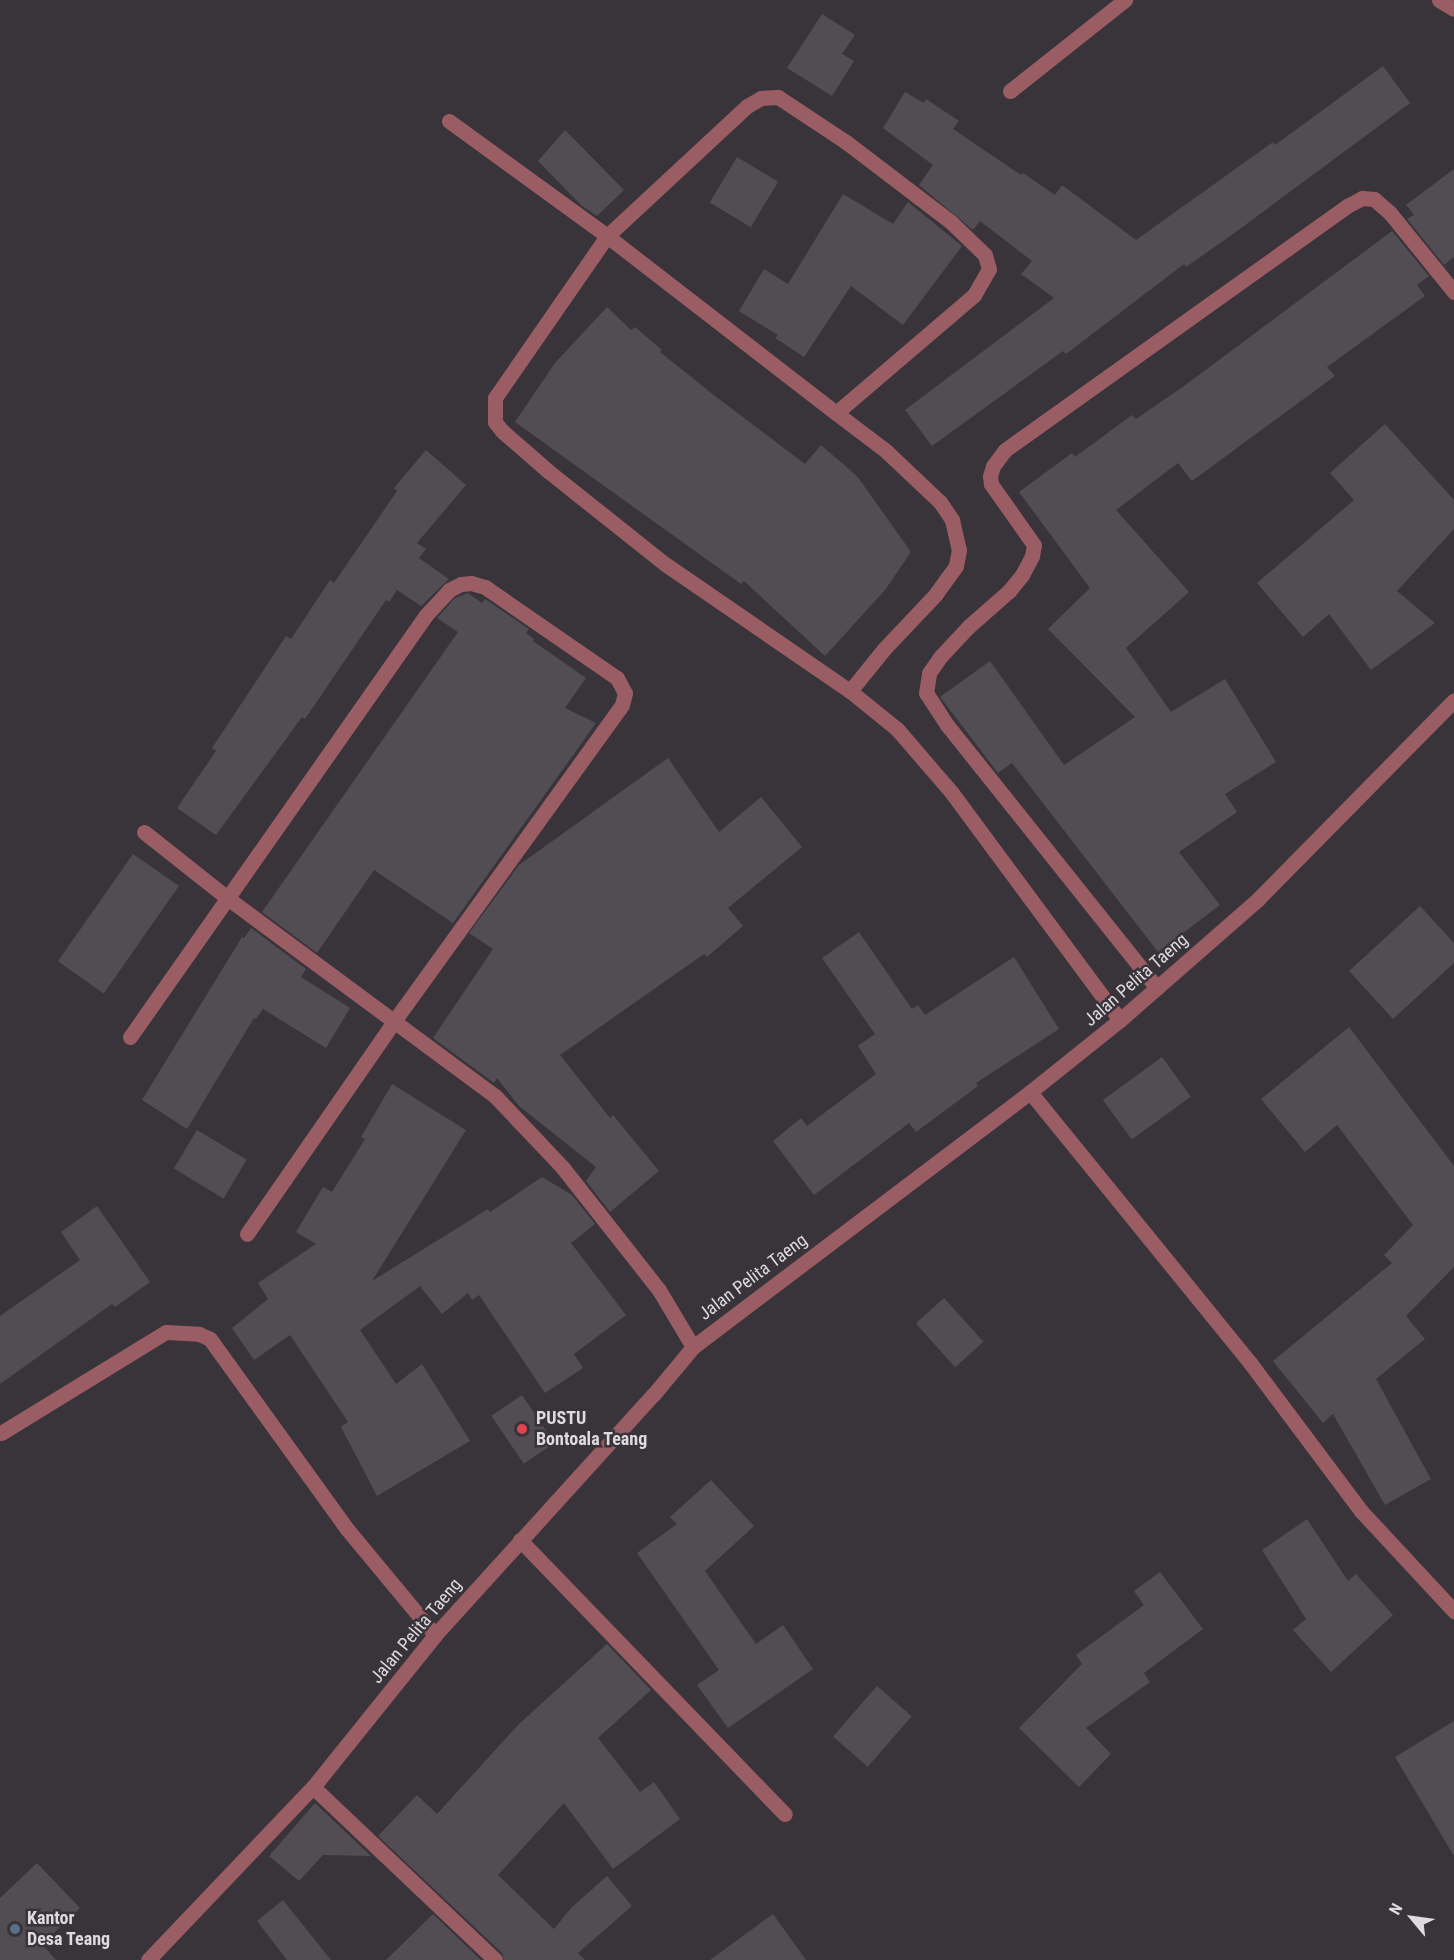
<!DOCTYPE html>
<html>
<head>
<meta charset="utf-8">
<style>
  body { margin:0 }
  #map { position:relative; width:1454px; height:1960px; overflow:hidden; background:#39343a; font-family:"Roboto Condensed",sans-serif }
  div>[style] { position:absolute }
  .building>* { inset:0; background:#524d53; transform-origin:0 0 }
  .minor>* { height:15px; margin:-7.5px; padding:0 7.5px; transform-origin:7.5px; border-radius:7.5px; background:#9a5d64 }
  .dots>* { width:16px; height:16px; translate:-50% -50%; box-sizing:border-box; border:3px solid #39343a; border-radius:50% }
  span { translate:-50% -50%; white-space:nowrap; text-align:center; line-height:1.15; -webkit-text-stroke:5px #39343a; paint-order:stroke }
  .street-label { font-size:18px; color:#dedade }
  .poi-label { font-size:18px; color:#dedade; font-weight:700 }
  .left { translate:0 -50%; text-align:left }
  .north { position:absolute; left:1382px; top:1888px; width:60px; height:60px; -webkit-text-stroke:4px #39343a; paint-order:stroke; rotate:299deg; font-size:16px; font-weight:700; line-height:24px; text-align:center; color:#dedade }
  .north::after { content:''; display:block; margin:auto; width:21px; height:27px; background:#dedade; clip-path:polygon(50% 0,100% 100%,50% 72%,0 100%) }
</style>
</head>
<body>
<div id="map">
  <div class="building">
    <i style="clip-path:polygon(822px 14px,855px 35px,842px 54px,854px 61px,832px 96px,787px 68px)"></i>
    <i style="clip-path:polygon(1383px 66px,1410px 103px,1233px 234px,1186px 267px,1184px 264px,1066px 354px,1063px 351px,932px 446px,905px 410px,1054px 298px,1021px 274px,1032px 261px,980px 221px,973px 230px,919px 185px,933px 165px,883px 128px,905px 92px,924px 103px,926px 99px,959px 121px,953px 129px,1021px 175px,1023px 173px,1055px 195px,1062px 185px,1136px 240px,1273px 142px,1275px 145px)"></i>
    <i style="clip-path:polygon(565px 130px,624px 190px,597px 216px,581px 205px,538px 161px)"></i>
    <i style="left:737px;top:157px;width:48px;height:53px;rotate:31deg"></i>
    <i style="clip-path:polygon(1454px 169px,1454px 257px,1444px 265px,1407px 219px,1414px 215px,1406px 205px)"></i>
    <i style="clip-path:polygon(843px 194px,893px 224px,908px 202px,962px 246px,903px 325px,851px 286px,804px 357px,775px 338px,778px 335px,739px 311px,764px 269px,788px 284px)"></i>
    <i style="clip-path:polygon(1392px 231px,1429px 276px,1417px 285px,1425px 296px,1327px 367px,1335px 376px,1192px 481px,1178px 463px,1116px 510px,1189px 592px,1126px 648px,1171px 712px,1225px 679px,1276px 762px,1225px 794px,1237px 812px,1179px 852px,1220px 905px,1158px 952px,1012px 763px,998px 773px,940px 697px,990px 661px,1064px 765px,1135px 717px,1048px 629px,1090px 588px,1019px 492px,1072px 453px,1075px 457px,1132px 415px,1136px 419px,1184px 386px)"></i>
    <i style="clip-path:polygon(607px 307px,631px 330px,635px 327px,662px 350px,660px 352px,715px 396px,805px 464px,821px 445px,857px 476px,911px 552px,885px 590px,825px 656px,744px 581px,741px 584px,515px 422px,555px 363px)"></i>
    <i style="clip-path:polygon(1385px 424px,1454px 500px,1454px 529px,1397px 591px,1435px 623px,1371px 670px,1329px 614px,1303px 637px,1257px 583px,1354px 500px,1330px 473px)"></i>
    <i style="clip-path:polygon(426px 450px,466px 485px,417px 543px,426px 549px,419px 558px,449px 579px,421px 606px,397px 590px,389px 602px,386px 600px,305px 719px,302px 717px,216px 835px,177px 808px,216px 751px,212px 748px,286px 636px,291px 639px,330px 580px,334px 583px,397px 491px,394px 488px)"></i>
    <i style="clip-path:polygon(468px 593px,482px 603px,485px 599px,529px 629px,526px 633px,534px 639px,533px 641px,586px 678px,565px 708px,596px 723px,453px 923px,374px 870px,317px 953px,262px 912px,458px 632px,437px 618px,455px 598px)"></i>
    <i style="clip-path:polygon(668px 758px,719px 832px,761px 797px,802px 847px,728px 908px,743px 926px,707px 957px,704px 954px,560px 1055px,610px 1118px,613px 1115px,659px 1171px,610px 1212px,586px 1181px,596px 1167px,519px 1106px,497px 1078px,494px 1083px,433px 1038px,493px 949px,469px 933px,519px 865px)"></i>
    <i style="left:133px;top:854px;width:56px;height:131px;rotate:35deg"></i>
    <i style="clip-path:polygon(1420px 906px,1454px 943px,1454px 963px,1393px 1019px,1349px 971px)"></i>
    <i style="clip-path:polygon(251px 928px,306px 969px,301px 977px,350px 1008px,326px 1048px,263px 1009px,256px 1019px,254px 1018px,187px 1129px,142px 1100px,242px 937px,244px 938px)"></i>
    <i style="clip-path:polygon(859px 932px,912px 1009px,918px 1005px,925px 1015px,1014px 957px,1059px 1029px,976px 1083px,978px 1086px,916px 1132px,909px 1123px,814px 1195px,773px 1141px,801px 1118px,807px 1126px,876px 1074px,858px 1046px,875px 1034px,822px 958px)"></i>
    <i style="clip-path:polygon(1349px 1027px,1454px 1166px,1454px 1267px,1406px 1316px,1425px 1339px,1376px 1379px,1431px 1479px,1385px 1505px,1333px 1414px,1323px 1423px,1273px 1361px,1392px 1263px,1384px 1255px,1413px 1225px,1337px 1125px,1305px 1152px,1261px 1099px)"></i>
    <i style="left:1162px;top:1057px;width:49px;height:73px;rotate:54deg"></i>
    <i style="clip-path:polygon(392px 1084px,466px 1130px,372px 1281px,488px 1209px,490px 1212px,542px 1177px,572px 1195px,595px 1224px,571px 1243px,626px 1315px,574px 1354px,583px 1368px,545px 1393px,479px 1295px,472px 1300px,468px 1293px,442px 1314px,420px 1286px,360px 1330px,396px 1384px,422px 1364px,470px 1441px,377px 1496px,341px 1427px,348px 1422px,290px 1335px,254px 1360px,232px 1328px,268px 1299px,258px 1283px,316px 1244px,296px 1232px,323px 1187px,332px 1192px,365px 1139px,361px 1137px)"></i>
    <i style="left:197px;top:1130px;width:58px;height:45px;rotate:31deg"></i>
    <i style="clip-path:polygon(97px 1206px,150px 1282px,115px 1307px,112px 1304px,0 1384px,0 1316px,80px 1260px,61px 1232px)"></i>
    <i style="left:944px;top:1298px;width:59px;height:38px;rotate:48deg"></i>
    <i style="left:522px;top:1395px;width:58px;height:37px;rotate:56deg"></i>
    <i style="clip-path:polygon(711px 1480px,754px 1526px,705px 1571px,756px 1644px,783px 1625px,813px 1669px,728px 1728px,697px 1685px,719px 1670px,637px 1553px,677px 1524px,670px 1517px)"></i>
    <i style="clip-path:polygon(1307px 1519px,1348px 1581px,1356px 1574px,1393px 1615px,1331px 1672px,1293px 1630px,1306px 1619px,1262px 1550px)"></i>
    <i style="clip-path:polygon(1160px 1572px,1203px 1629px,1144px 1673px,1150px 1682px,1086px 1728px,1111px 1754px,1079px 1787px,1019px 1728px,1082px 1664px,1076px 1655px,1144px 1605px,1134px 1591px)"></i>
    <i style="clip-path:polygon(607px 1644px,651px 1690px,598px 1738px,640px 1792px,654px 1782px,680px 1819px,613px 1869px,564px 1803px,498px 1875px,554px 1929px,571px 1908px,607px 1876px,632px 1906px,578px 1953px,585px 1960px,504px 1960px,502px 1953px,378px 1836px,417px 1795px,437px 1814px,518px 1725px)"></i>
    <i style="left:877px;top:1686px;width:46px;height:67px;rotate:41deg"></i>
    <i style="clip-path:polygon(1454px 1721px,1454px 1856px,1395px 1757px)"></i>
    <i style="clip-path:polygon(315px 1803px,371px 1856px,323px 1855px,299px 1881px,269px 1856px)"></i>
    <i style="clip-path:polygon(37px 1863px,80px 1908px,42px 1944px,56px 1960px,0 1960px,0 1898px)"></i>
    <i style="clip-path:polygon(283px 1900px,331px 1960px,287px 1960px,257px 1921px)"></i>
    <i style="clip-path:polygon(433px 1914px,481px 1960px,386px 1960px)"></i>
    <i style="clip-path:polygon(773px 1914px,806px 1960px,710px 1960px)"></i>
  </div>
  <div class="minor">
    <i style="left:1439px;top:0;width:17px;rotate:31deg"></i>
    <i style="left:1010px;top:91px;width:147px;rotate:-38.4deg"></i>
    <i style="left:449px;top:121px;width:195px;rotate:36deg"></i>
    <i style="left:607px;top:236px;width:289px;rotate:37.7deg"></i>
    <i style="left:836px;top:413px;width:182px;rotate:-40.5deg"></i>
    <i style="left:974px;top:295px;width:30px;rotate:-60deg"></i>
    <i style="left:989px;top:269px;width:15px;rotate:-106deg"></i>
    <i style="left:985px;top:255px;width:47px;rotate:-135.9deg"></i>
    <i style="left:951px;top:222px;width:132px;rotate:-142.7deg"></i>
    <i style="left:846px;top:142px;width:82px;rotate:-146.5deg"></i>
    <i style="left:778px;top:97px;width:17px;rotate:177deg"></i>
    <i style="left:761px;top:98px;width:16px;rotate:150deg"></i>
    <i style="left:747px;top:106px;width:191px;rotate:137.1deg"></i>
    <i style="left:607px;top:236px;width:197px;rotate:124.7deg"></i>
    <i style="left:495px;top:398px;width:24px;rotate:90deg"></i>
    <i style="left:495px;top:422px;width:11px;rotate:52deg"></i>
    <i style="left:502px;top:431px;width:61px;rotate:41deg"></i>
    <i style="left:548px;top:471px;width:149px;rotate:38.5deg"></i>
    <i style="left:665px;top:564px;width:224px;rotate:34.5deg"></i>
    <i style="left:850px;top:691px;width:60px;rotate:39deg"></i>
    <i style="left:897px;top:729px;width:84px;rotate:49.3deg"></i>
    <i style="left:952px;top:793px;width:282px;rotate:53.5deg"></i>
    <i style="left:836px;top:413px;width:63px;rotate:37.2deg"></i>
    <i style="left:886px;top:451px;width:74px;rotate:43.4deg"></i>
    <i style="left:940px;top:502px;width:22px;rotate:56deg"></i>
    <i style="left:952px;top:520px;width:31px;rotate:77deg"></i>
    <i style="left:959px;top:550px;width:16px;rotate:101deg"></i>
    <i style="left:956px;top:566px;width:34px;rotate:126deg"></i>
    <i style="left:936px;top:594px;width:76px;rotate:133.4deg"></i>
    <i style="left:884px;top:649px;width:54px;rotate:129deg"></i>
    <i style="left:144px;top:832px;width:105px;rotate:38.4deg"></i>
    <i style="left:226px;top:897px;width:335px;rotate:36.5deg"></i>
    <i style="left:495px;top:1096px;width:99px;rotate:46.6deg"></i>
    <i style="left:563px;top:1168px;width:155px;rotate:51.8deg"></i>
    <i style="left:659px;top:1290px;width:66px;rotate:59.2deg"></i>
    <i style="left:1157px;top:988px;width:337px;rotate:-128.6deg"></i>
    <i style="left:947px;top:725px;width:38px;rotate:-123deg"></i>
    <i style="left:926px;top:693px;width:20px;rotate:-81deg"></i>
    <i style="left:929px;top:673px;width:21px;rotate:-55deg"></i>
    <i style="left:941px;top:656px;width:40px;rotate:-47deg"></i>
    <i style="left:968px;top:627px;width:55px;rotate:-41.3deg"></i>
    <i style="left:1009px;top:591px;width:21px;rotate:-51deg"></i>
    <i style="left:1022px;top:575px;width:21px;rotate:-62deg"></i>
    <i style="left:1032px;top:556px;width:11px;rotate:-80deg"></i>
    <i style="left:1034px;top:545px;width:75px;rotate:-125.2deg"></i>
    <i style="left:991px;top:484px;width:8px;rotate:-97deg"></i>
    <i style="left:990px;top:476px;width:10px;rotate:-73deg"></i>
    <i style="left:993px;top:466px;width:20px;rotate:-53deg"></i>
    <i style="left:1005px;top:450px;width:420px;rotate:-35.5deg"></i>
    <i style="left:1347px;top:206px;width:17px;rotate:-28deg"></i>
    <i style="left:1362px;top:198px;width:12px;rotate:5deg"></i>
    <i style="left:1374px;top:199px;width:21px;rotate:41deg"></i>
    <i style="left:1390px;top:213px;width:102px;rotate:51deg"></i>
    <i style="left:130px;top:1037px;width:515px;rotate:-54.95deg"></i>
    <i style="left:426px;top:615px;width:34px;rotate:-47deg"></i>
    <i style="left:449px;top:590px;width:13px;rotate:-27deg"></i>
    <i style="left:461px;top:584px;width:10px;rotate:-6deg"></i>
    <i style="left:471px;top:583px;width:15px;rotate:16deg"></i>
    <i style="left:485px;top:587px;width:160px;rotate:34.6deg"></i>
    <i style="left:617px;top:678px;width:17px;rotate:62deg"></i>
    <i style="left:625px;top:693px;width:12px;rotate:104deg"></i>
    <i style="left:622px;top:705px;width:388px;rotate:125.8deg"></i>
    <i style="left:395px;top:1020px;width:260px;rotate:124.7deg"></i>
    <i style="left:1030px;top:1092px;width:350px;rotate:50.9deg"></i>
    <i style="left:1251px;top:1364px;width:184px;rotate:53.2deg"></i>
    <i style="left:1361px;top:1511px;width:137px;rotate:47.1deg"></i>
    <i style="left:1px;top:1433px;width:193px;rotate:-31.5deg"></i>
    <i style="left:166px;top:1332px;width:33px;rotate:3deg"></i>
    <i style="left:199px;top:1334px;width:12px;rotate:24deg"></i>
    <i style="left:210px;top:1339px;width:234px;rotate:54.2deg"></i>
    <i style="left:347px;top:1529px;width:138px;rotate:50.3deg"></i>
    <i style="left:520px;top:1540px;width:381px;rotate:46deg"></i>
    <i style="left:313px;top:1787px;width:251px;rotate:43.5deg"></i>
    <i style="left:148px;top:1960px;width:239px;rotate:-46.4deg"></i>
    <i style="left:313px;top:1787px;width:195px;rotate:-51.2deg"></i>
    <i style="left:435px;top:1635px;width:324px;rotate:-47.8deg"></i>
    <i style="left:653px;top:1395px;width:62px;rotate:-50.2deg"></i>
    <i style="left:693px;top:1347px;width:423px;rotate:-37.1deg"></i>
    <i style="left:1030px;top:1092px;width:115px;rotate:-38.7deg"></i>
    <i style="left:1120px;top:1020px;width:184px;rotate:-41.2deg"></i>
    <i style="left:1258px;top:899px;width:279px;rotate:-45.4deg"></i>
  </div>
  <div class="dots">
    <i style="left:522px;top:1429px;background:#e0444e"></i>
    <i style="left:15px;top:1929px;background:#5c6f8a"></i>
  </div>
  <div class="street-label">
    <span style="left:1136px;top:980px;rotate:-41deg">Jalan Pelita Taeng</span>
    <span style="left:753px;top:1277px;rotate:-37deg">Jalan Pelita Taeng</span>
    <span style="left:416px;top:1631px;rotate:-50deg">Jalan Pelita Taeng</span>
  </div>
  <div class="poi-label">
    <span class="left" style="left:536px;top:1429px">PUSTU<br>Bontoala Teang</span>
    <span class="left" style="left:27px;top:1929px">Kantor<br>Desa Teang</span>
  </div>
  <div class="north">N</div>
</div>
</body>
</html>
